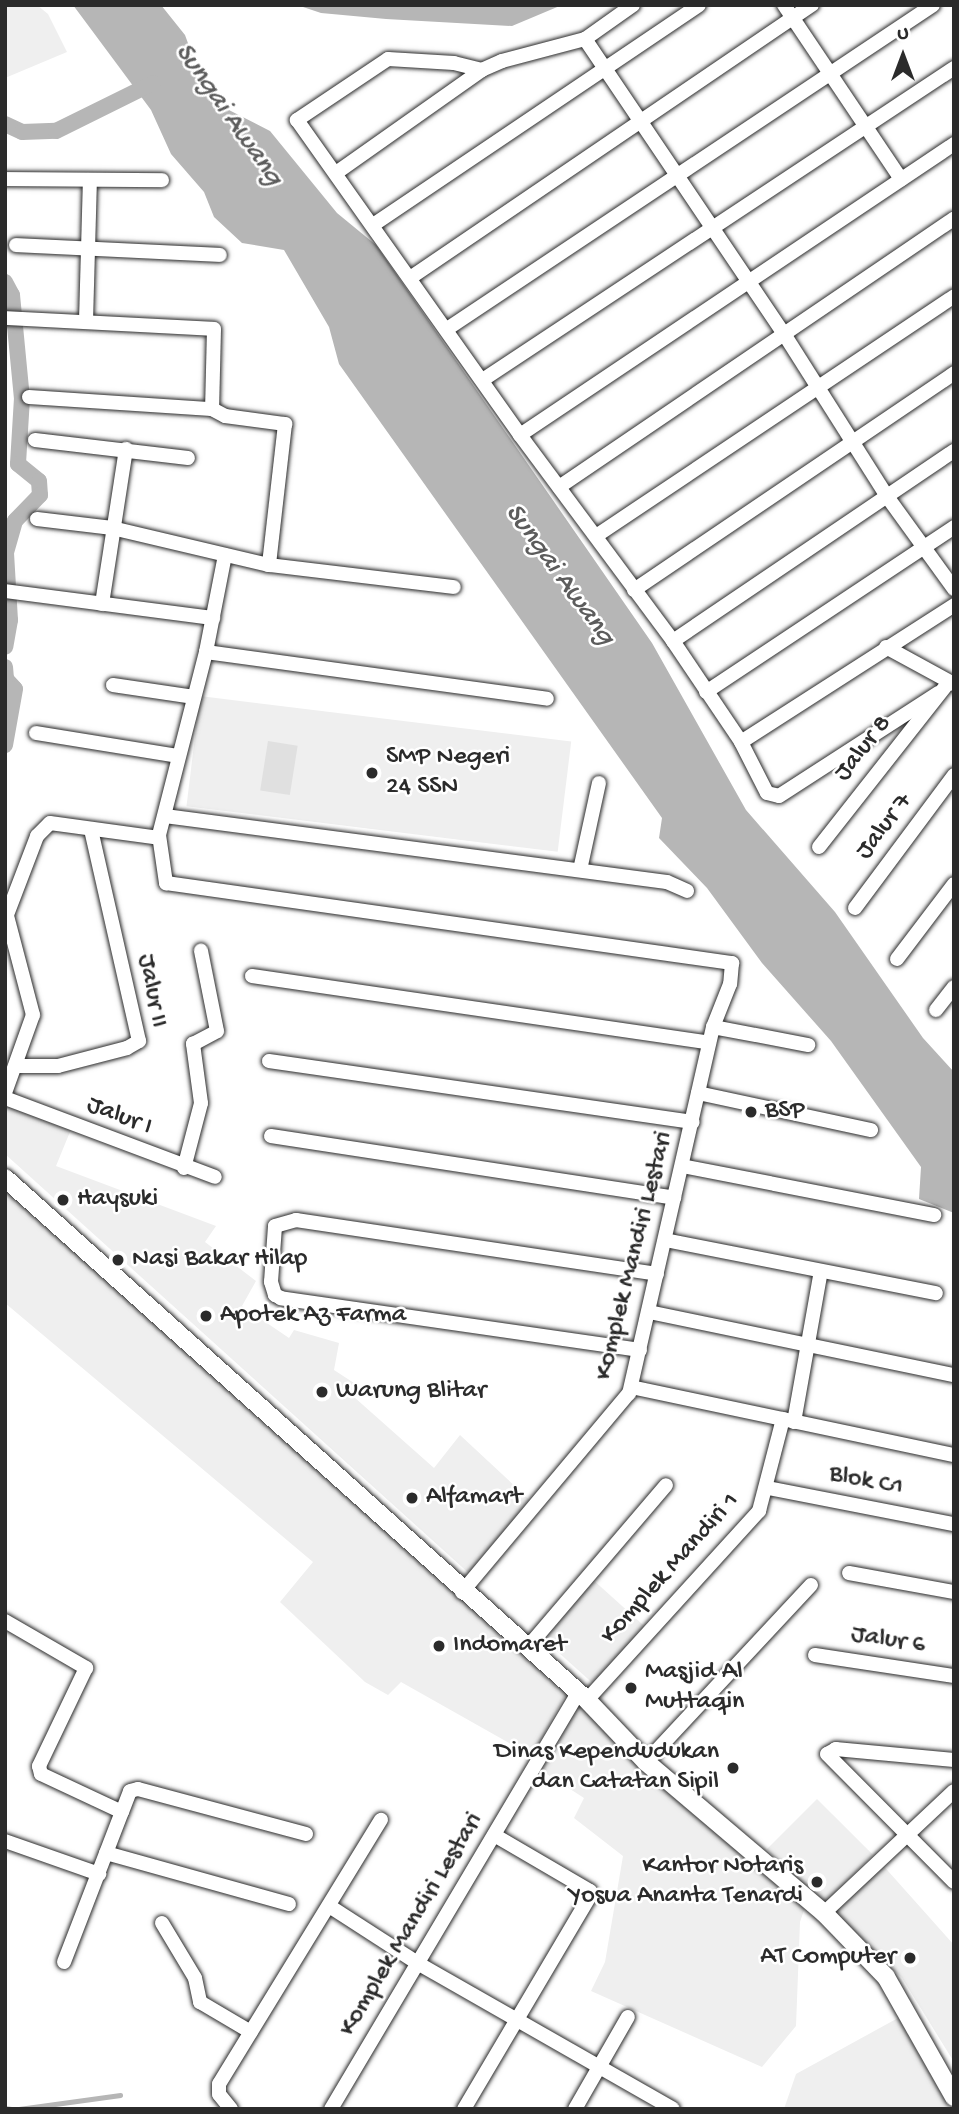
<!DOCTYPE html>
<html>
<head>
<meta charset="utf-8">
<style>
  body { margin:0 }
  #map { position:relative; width:959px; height:2114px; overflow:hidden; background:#fff; font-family:"Gochi Hand",sans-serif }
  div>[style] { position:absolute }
  .built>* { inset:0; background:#efefef; transform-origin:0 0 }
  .green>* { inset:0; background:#e0e0e0; transform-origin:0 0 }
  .water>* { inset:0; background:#b6b6b6 }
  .stream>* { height:4.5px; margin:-2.25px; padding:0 2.25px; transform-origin:2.25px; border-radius:2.25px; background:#b6b6b6 }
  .canal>* { height:16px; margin:-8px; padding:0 8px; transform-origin:8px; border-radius:8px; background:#b6b6b6 }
  .roads { filter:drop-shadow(0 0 2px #2b2b2b) drop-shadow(0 0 2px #2b2b2b) }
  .minor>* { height:14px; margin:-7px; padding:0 7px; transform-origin:7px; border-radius:7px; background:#fff }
  .major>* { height:18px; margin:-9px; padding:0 9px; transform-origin:9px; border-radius:9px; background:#fff }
  .dots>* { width:19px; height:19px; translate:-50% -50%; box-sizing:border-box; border:4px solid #fff; border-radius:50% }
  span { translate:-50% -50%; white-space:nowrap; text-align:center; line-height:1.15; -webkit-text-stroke:5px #fff; paint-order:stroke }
  .street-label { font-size:26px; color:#2b2b2b }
  .poi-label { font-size:26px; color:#2b2b2b }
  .left { translate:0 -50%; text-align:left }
  .right { translate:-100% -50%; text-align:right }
  .water-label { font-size:28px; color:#5c5c5c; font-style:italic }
  .frame { position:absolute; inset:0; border:7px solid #2b2b2b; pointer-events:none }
  .north { position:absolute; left:868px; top:21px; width:70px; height:70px; -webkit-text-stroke:5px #fff; paint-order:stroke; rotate:0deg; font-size:19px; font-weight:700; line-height:28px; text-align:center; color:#2b2b2b }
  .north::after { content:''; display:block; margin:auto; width:24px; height:32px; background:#2b2b2b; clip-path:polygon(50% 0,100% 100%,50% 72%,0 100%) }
</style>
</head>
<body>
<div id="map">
  <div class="built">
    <i style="clip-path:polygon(5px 5px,37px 5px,48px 14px,67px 52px,5px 78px)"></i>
    <i style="left:200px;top:696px;width:374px;height:111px;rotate:7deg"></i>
    <i style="clip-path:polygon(5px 1094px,74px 1122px,56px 1166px,216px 1226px,205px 1242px,256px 1281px,242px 1306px,289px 1338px,294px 1330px,339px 1343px,334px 1370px,357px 1385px,354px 1397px,434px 1468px,460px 1435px,533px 1503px,473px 1577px,5px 1154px)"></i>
    <i style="clip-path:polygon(5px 1190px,88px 1256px,567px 1692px,532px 1756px,401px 1682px,388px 1695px,365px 1682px,280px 1602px,313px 1562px,5px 1303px)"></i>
    <i style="left:591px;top:1578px;width:72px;height:77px;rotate:42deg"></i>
    <i style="clip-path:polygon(577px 1704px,805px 1907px,800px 1922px,796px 2026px,762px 2067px,591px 1991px,605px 1962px,623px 1856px,574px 1818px,584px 1798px,539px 1769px)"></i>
    <i style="left:817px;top:1799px;width:79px;height:71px;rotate:45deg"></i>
    <i style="clip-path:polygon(880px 1862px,954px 1945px,954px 2062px,902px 1978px,838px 1916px,834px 1907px)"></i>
    <i style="clip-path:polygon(898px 2018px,950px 2109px,784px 2109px,796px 2074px)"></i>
  </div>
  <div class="green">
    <i style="left:268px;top:741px;width:30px;height:50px;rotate:9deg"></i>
  </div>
  <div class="water">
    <i style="clip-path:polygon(73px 5px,161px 5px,185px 35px,200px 76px,221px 106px,270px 131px,337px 213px,376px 245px,652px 643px,746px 810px,835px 912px,923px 1038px,954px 1072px,954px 1213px,919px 1199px,921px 1167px,831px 1041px,762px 963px,707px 888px,659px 838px,662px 818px,339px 364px,329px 327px,284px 250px,242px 243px,214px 217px,204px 192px,171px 154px,151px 110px)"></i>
    <i style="clip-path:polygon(297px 5px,562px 5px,512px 26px,386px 19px,321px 13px)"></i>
  </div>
  <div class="stream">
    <i style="left:5px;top:2108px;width:6px;rotate:9deg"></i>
    <i style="left:19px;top:2109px;width:102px;rotate:-7.9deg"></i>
  </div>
  <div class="canal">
    <i style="left:5px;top:124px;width:19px;rotate:25deg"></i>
    <i style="left:22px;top:132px;width:34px;rotate:-2deg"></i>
    <i style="left:56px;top:131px;width:108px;rotate:-26.3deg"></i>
    <i style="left:5px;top:282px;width:15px;rotate:62deg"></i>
    <i style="left:12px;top:295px;width:103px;rotate:84.5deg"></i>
    <i style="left:22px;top:398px;width:66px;rotate:93.5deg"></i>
    <i style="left:18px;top:464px;width:27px;rotate:39deg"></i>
    <i style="left:39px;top:481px;width:14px;rotate:86deg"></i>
    <i style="left:40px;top:495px;width:36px;rotate:134deg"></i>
    <i style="left:15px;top:521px;width:33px;rotate:106deg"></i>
    <i style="left:6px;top:553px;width:67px;rotate:86.6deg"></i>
    <i style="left:10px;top:620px;width:27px;rotate:100deg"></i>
    <i style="left:5px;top:667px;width:12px;rotate:85deg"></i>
    <i style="left:6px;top:679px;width:13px;rotate:48deg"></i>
    <i style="left:15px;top:689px;width:57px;rotate:100.1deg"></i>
  </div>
  <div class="roads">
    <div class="minor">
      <i style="left:633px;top:5px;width:59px;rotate:144.7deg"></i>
      <i style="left:585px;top:39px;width:86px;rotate:165.2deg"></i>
      <i style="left:502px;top:61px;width:22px;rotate:156deg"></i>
      <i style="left:482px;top:70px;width:29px;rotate:-166deg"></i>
      <i style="left:454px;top:63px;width:66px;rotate:-176.5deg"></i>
      <i style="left:388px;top:59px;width:110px;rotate:146.2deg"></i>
      <i style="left:297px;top:120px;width:386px;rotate:54.7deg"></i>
      <i style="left:520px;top:435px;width:257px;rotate:53.4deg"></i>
      <i style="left:673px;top:641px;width:122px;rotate:56deg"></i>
      <i style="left:741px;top:742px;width:57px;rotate:63deg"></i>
      <i style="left:767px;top:793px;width:12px;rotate:14deg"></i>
      <i style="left:779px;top:796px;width:189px;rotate:-32.9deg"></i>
      <i style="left:784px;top:5px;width:210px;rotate:56.1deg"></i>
      <i style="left:585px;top:39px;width:356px;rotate:56deg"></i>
      <i style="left:784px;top:334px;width:191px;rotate:57.6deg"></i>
      <i style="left:886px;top:495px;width:116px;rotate:54.1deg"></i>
      <i style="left:336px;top:173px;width:179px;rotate:-35.2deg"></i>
      <i style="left:5px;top:179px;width:157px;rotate:0.4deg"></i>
      <i style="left:373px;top:225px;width:393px;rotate:-34deg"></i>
      <i style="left:16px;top:245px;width:204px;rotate:2.8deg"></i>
      <i style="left:410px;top:278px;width:486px;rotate:-34.2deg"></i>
      <i style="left:5px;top:318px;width:209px;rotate:3deg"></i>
      <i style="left:214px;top:329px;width:80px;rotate:91.4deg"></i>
      <i style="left:86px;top:321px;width:141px;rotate:-88.4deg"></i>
      <i style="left:447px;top:329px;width:584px;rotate:-33.69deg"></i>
      <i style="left:484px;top:379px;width:564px;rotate:-33.49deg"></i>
      <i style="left:29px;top:397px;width:183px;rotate:3.8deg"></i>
      <i style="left:212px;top:409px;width:15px;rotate:28deg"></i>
      <i style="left:225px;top:416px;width:61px;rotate:7.6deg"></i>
      <i style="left:285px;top:424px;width:142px;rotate:96.5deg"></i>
      <i style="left:520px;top:435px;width:523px;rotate:-33.84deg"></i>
      <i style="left:35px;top:440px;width:154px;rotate:6.7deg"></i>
      <i style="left:559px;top:487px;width:477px;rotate:-34.2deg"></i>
      <i style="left:37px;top:519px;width:76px;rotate:6.8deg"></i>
      <i style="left:112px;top:528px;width:161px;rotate:13.3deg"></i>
      <i style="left:269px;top:565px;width:186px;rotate:6.8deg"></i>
      <i style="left:596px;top:536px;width:431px;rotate:-33.8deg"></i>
      <i style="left:225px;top:555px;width:99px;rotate:101.1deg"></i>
      <i style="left:206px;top:652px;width:189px;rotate:104.4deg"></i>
      <i style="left:159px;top:835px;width:49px;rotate:81.7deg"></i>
      <i style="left:166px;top:883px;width:572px;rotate:8.05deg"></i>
      <i style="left:732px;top:963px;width:21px;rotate:95deg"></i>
      <i style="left:730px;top:984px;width:46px;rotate:111.6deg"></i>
      <i style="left:713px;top:1027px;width:376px;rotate:102.9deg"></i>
      <i style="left:629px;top:1393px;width:260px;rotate:130deg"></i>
      <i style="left:634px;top:590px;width:387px;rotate:-34.1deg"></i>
      <i style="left:5px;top:591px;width:210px;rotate:7.4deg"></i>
      <i style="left:102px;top:604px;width:157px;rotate:-81.2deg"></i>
      <i style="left:673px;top:641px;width:339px;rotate:-34.1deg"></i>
      <i style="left:886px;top:647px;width:77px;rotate:28.6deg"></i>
      <i style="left:206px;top:652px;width:344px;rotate:7.8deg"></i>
      <i style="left:113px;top:685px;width:82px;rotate:8.4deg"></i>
      <i style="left:706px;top:692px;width:298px;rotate:-33.6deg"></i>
      <i style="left:36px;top:733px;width:144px;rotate:9.2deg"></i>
      <i style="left:741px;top:742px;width:253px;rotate:-32.7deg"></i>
      <i style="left:165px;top:816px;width:506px;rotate:7.49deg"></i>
      <i style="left:667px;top:882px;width:22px;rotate:24deg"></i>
      <i style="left:819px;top:847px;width:210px;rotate:-51.8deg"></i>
      <i style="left:580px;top:870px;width:89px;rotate:-77.7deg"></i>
      <i style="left:855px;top:908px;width:166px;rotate:-53.3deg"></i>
      <i style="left:5px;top:920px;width:90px;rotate:-69.1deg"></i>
      <i style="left:37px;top:836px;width:18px;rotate:-45deg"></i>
      <i style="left:50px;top:823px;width:110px;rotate:7.8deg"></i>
      <i style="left:897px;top:959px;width:94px;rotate:-52.8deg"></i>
      <i style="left:252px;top:976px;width:462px;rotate:8.3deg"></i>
      <i style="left:936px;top:1010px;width:29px;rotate:-52deg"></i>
      <i style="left:713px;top:1027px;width:97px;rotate:10.7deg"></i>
      <i style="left:269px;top:1061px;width:428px;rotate:8.2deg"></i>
      <i style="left:19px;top:1066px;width:39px"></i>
      <i style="left:58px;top:1066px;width:71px;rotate:-14.6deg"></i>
      <i style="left:127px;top:1048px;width:14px;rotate:-30deg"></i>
      <i style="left:139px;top:1041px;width:217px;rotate:-102.8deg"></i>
      <i style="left:5px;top:1093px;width:83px;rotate:-70.3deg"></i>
      <i style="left:33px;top:1015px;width:102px;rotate:-104.7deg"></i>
      <i style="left:698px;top:1093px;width:177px;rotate:12.1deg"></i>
      <i style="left:5px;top:1098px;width:224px;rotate:20.6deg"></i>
      <i style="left:271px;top:1136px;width:408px;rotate:8.7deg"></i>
      <i style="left:682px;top:1166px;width:257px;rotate:11deg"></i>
      <i style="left:184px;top:1168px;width:67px;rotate:-75.3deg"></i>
      <i style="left:201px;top:1103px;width:60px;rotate:-97.7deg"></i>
      <i style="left:193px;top:1044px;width:27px;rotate:-28deg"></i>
      <i style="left:217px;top:1031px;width:82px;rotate:-101.3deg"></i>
      <i style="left:665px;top:1240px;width:276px;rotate:11.1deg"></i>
      <i style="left:649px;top:1312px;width:311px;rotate:11.7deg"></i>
      <i style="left:640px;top:1350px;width:363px;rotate:-171.8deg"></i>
      <i style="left:281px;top:1298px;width:7px;rotate:-153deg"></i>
      <i style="left:275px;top:1295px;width:14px;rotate:-107deg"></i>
      <i style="left:271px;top:1282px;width:56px;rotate:-85.9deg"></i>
      <i style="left:275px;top:1226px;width:22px;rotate:-16deg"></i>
      <i style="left:296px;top:1220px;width:365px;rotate:8.5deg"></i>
      <i style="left:631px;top:1387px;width:330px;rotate:11.9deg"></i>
      <i style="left:794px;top:1422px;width:153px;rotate:-79.9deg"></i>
      <i style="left:768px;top:1488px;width:189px;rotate:11deg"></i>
      <i style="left:849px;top:1573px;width:107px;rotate:10.3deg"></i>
      <i style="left:5px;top:1621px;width:94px;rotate:30.1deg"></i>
      <i style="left:86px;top:1668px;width:109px;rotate:115.6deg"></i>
      <i style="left:39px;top:1766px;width:8px;rotate:76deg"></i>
      <i style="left:41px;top:1774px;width:89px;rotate:25.1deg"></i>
      <i style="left:122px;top:1812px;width:22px;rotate:-69deg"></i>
      <i style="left:130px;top:1791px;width:8px;rotate:-14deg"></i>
      <i style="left:138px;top:1789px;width:174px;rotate:15deg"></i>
      <i style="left:527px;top:1648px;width:214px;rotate:-49.5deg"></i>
      <i style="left:815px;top:1655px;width:141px;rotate:8.6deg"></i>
      <i style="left:587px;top:1700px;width:256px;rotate:-47.7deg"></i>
      <i style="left:759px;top:1511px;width:95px;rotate:-75.4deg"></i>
      <i style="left:954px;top:1760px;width:119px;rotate:-174.7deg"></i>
      <i style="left:836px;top:1749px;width:10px;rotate:151deg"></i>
      <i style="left:827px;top:1754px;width:180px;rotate:45.2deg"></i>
      <i style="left:646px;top:1762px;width:242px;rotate:-47deg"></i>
      <i style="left:5px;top:1841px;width:100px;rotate:19.3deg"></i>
      <i style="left:106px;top:1853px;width:190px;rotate:15.6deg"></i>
      <i style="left:329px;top:1906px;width:107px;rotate:32.8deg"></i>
      <i style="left:419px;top:1964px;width:292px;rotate:29.7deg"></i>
      <i style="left:824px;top:1913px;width:178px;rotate:-43.2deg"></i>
      <i style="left:162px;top:1923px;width:64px;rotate:59deg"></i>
      <i style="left:195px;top:1978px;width:25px;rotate:78deg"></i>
      <i style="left:200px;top:2002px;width:59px;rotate:30.5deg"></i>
      <i style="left:64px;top:1962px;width:161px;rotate:-68.9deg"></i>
      <i style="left:231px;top:2109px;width:19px;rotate:-129deg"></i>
      <i style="left:219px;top:2094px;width:10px;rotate:-90deg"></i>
      <i style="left:219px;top:2084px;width:310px;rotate:-58.5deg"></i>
      <i style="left:331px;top:2109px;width:484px;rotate:-59.3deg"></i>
      <i style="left:464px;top:2109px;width:247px;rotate:-59.4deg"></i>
      <i style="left:590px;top:1896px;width:5px;rotate:-90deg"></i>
      <i style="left:590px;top:1891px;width:111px;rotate:-149.7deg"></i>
      <i style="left:575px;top:2109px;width:106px;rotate:-60.1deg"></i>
    </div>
    <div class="major">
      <i style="left:5px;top:1178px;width:782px;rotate:41.89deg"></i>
      <i style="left:587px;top:1700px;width:86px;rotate:46.4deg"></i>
      <i style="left:646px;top:1762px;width:233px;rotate:40.3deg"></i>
      <i style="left:824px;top:1913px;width:89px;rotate:45.9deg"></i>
      <i style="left:886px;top:1977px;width:138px;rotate:60.5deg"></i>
    </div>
  </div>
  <div class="dots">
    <i style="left:372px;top:773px;background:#2b2b2b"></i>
    <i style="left:751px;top:1112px;background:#2b2b2b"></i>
    <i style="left:63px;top:1200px;background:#2b2b2b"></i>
    <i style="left:118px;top:1260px;background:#2b2b2b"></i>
    <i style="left:206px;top:1316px;background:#2b2b2b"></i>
    <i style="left:322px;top:1392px;background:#2b2b2b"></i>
    <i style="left:412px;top:1498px;background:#2b2b2b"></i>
    <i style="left:439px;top:1646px;background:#2b2b2b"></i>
    <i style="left:631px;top:1688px;background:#2b2b2b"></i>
    <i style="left:733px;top:1768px;background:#2b2b2b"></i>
    <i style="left:817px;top:1882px;background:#2b2b2b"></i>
    <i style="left:910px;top:1958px;background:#2b2b2b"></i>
  </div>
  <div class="street-label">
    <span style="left:864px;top:749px;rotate:-52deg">Jalur 8</span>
    <span style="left:885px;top:827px;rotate:-53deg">Jalur 7</span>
    <span style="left:151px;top:991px;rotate:79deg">Jalur II</span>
    <span style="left:119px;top:1117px;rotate:21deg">Jalur I</span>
    <span style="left:635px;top:1256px;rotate:-76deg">Komplek Mandiri Lestari</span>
    <span style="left:866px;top:1482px;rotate:11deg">Blok C1</span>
    <span style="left:671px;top:1569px;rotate:-48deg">Komplek Mandiri 1</span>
    <span style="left:888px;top:1641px;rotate:9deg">Jalur 6</span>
    <span style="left:412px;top:1925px;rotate:-59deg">Komplek Mandiri Lestari</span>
  </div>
  <div class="poi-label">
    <span class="left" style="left:386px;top:773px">SMP Negeri<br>24 SSN</span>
    <span class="left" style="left:765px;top:1112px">BSP</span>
    <span class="left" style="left:77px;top:1200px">Haysuki</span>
    <span class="left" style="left:132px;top:1260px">Nasi Bakar Hilap</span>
    <span class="left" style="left:220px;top:1316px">Apotek Az Farma</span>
    <span class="left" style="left:336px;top:1392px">Warung Blitar</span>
    <span class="left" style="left:426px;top:1498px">Alfamart</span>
    <span class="left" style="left:453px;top:1646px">Indomaret</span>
    <span class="left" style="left:645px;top:1688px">Masjid Al<br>Muttaqin</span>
    <span class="right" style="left:719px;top:1768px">Dinas Kependudukan<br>dan Catatan Sipil</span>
    <span class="right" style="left:803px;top:1882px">Kantor Notaris<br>Yosua Ananta Tenardi</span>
    <span class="right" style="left:896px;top:1958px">AT Computer</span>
  </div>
  <div class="water-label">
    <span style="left:228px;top:115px;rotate:55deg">Sungai Awang</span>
    <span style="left:559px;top:575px;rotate:54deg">Sungai Awang</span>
  </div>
  <div class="frame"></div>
  <div class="north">U</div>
</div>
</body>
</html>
